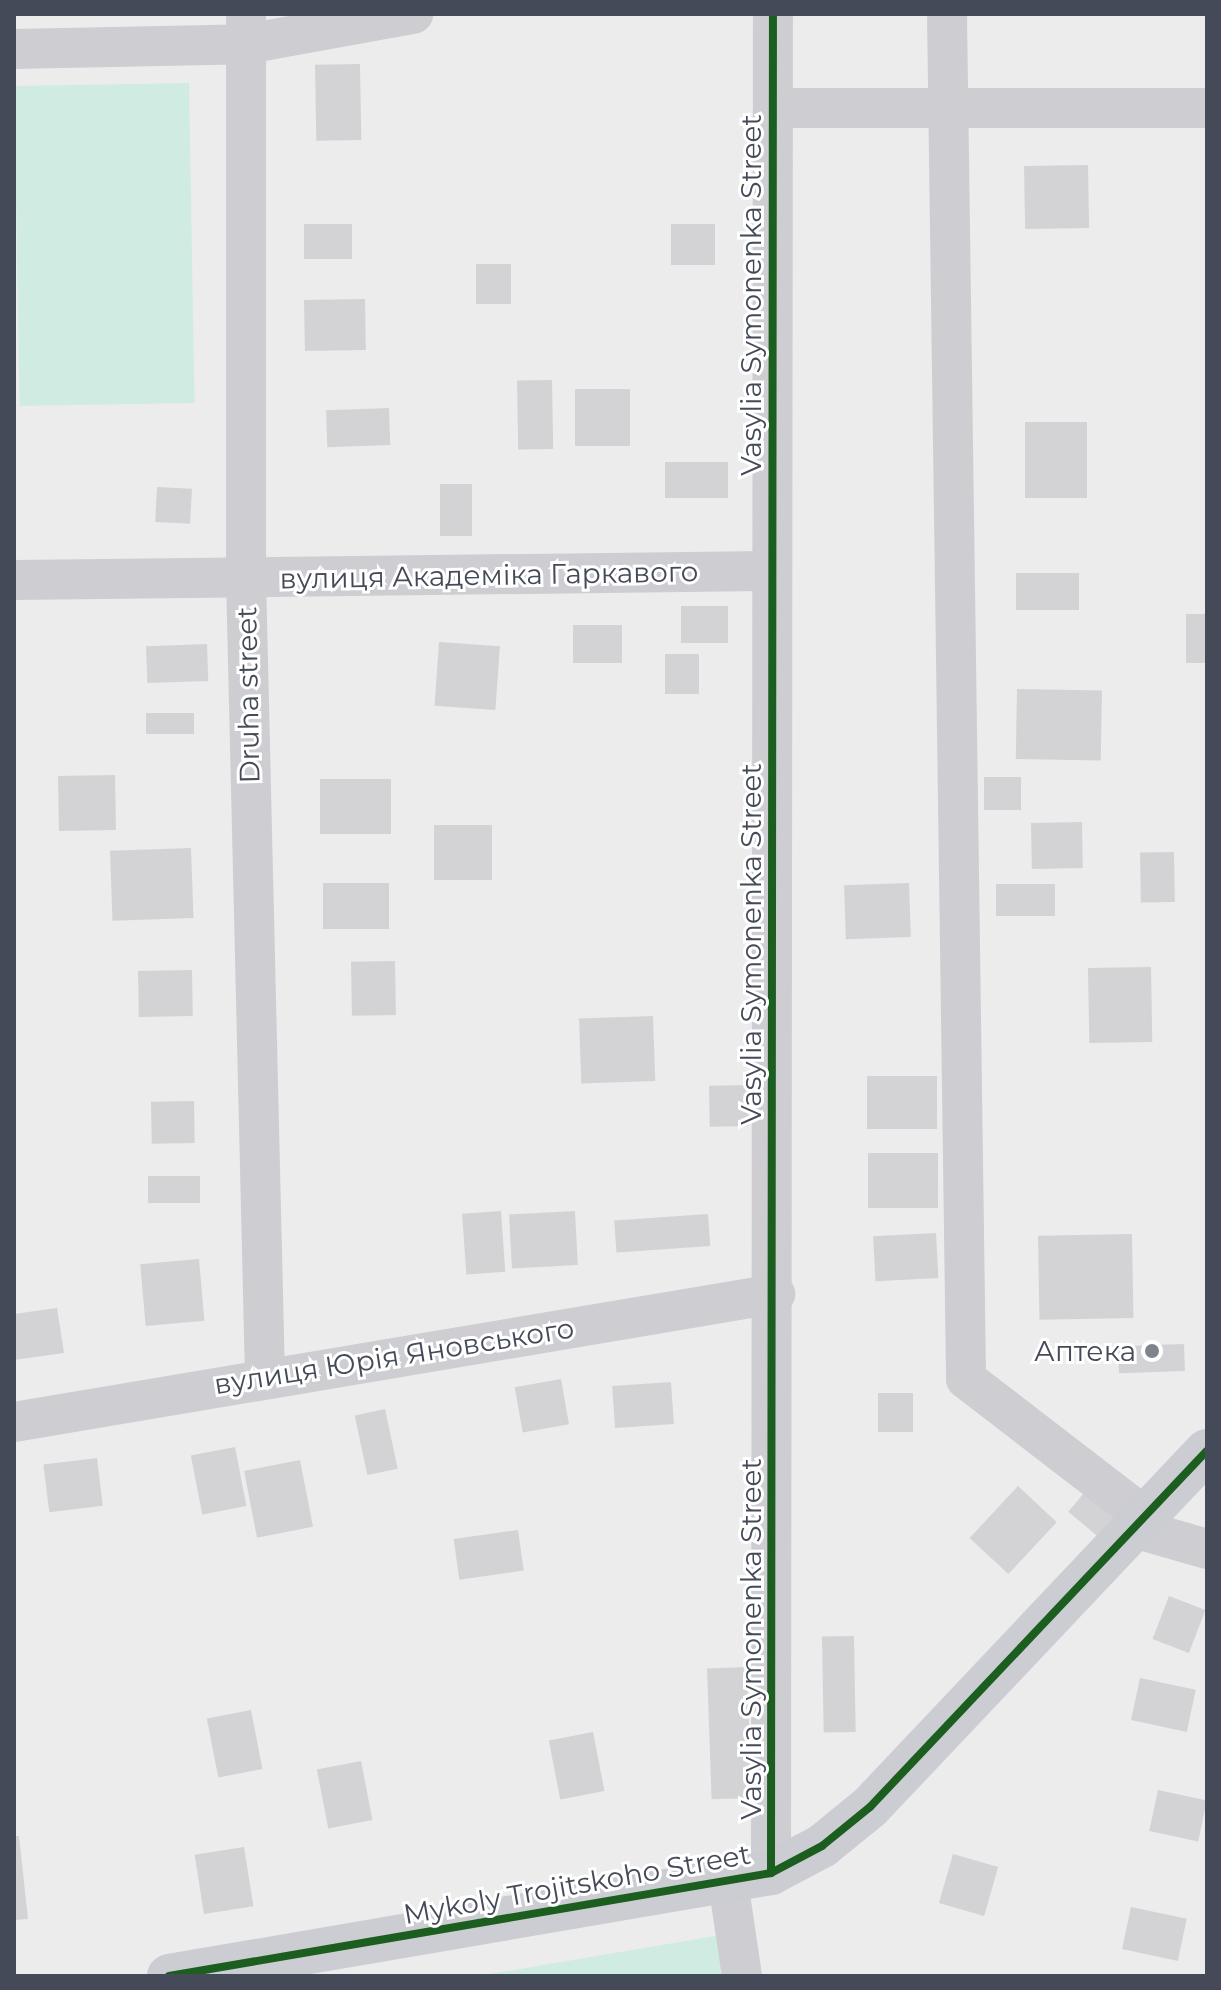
<!DOCTYPE html>
<html>
<head>
<meta charset="utf-8">
<style>
  body { margin:0 }
  #map { position:relative; width:1221px; height:1990px; overflow:hidden; background:#edecec; font-family:Montserrat,sans-serif }
  div>[style] { position:absolute }
  .green>* { inset:0; background:#d0ece2; transform-origin:0 0 }
  .building>* { inset:0; background:#d3d3d5; transform-origin:0 0 }
  .street>* { height:40px; margin:-20px; padding:0 20px; transform-origin:20px; border-radius:20px; background:#ceced2 }
  .secondary>* { height:44px; margin:-22px; padding:0 22px; transform-origin:22px; border-radius:22px; background:#cccdd2 }
  .cycleway>* { height:8px; margin:-4px; padding:0 4px; transform-origin:4px; border-radius:4px; background:#1b5e20 }
  .dots>* { width:22px; height:22px; translate:-50% -50%; box-sizing:border-box; border:4px solid #fff; border-radius:50% }
  span { translate:-50% -50%; white-space:nowrap; text-align:center; line-height:1.15; -webkit-text-stroke:6px #fff; paint-order:stroke }
  .street-label { font-size:28px; color:#444a58 }
  .poi-label { font-size:28px; color:#444a58 }
  .right { translate:-100% -50%; text-align:right }
  .frame { position:absolute; inset:0; border:16px solid #444a58; pointer-events:none }
</style>
</head>
<body>
<div id="map">
  <div class="green">
    <i style="left:189px;top:83px;width:320px;height:175px;rotate:89deg"></i>
    <i style="clip-path:polygon(732px 1933px,737px 1976px,478px 1976px)"></i>
  </div>
  <div class="building">
    <i style="left:360px;top:64px;width:76px;height:45px;rotate:89deg"></i>
    <i style="left:1088px;top:165px;width:63px;height:64px;rotate:89deg"></i>
    <i style="left:352px;top:224px;width:35px;height:48px;rotate:90deg"></i>
    <i style="left:715px;top:224px;width:41px;height:44px;rotate:90deg"></i>
    <i style="left:511px;top:264px;width:40px;height:35px;rotate:90deg"></i>
    <i style="left:365px;top:299px;width:51px;height:61px;rotate:89deg"></i>
    <i style="left:552px;top:380px;width:69px;height:35px;rotate:89deg"></i>
    <i style="left:630px;top:389px;width:57px;height:55px;rotate:90deg"></i>
    <i style="left:389px;top:408px;width:37px;height:63px;rotate:88deg"></i>
    <i style="left:1025px;top:422px;width:62px;height:76px"></i>
    <i style="left:665px;top:462px;width:63px;height:36px"></i>
    <i style="left:440px;top:484px;width:32px;height:52px"></i>
    <i style="left:157px;top:487px;width:35px;height:35px;rotate:3deg"></i>
    <i style="left:1079px;top:573px;width:37px;height:63px;rotate:90deg"></i>
    <i style="left:681px;top:606px;width:47px;height:37px"></i>
    <i style="left:1186px;top:614px;width:21px;height:49px"></i>
    <i style="left:573px;top:625px;width:49px;height:38px"></i>
    <i style="left:439px;top:642px;width:61px;height:64px;rotate:4deg"></i>
    <i style="left:207px;top:644px;width:37px;height:61px;rotate:88deg"></i>
    <i style="left:699px;top:654px;width:40px;height:34px;rotate:90deg"></i>
    <i style="left:1017px;top:689px;width:85px;height:70px;rotate:1deg"></i>
    <i style="left:194px;top:713px;width:21px;height:48px;rotate:90deg"></i>
    <i style="left:115px;top:775px;width:55px;height:57px;rotate:89deg"></i>
    <i style="left:1021px;top:777px;width:33px;height:37px;rotate:90deg"></i>
    <i style="left:320px;top:779px;width:71px;height:55px"></i>
    <i style="left:1082px;top:822px;width:46px;height:51px;rotate:89deg"></i>
    <i style="left:434px;top:825px;width:58px;height:55px"></i>
    <i style="left:191px;top:848px;width:70px;height:81px;rotate:88deg"></i>
    <i style="left:1174px;top:852px;width:50px;height:34px;rotate:89deg"></i>
    <i style="left:323px;top:883px;width:66px;height:46px"></i>
    <i style="left:909px;top:883px;width:54px;height:65px;rotate:88deg"></i>
    <i style="left:996px;top:884px;width:59px;height:32px"></i>
    <i style="left:395px;top:961px;width:54px;height:44px;rotate:89deg"></i>
    <i style="left:1151px;top:967px;width:75px;height:63px;rotate:89deg"></i>
    <i style="left:192px;top:970px;width:46px;height:54px;rotate:89deg"></i>
    <i style="left:653px;top:1016px;width:65px;height:74px;rotate:88deg"></i>
    <i style="left:867px;top:1076px;width:70px;height:53px"></i>
    <i style="left:748px;top:1085px;width:41px;height:39px;rotate:89deg"></i>
    <i style="left:194px;top:1101px;width:42px;height:43px;rotate:89deg"></i>
    <i style="left:938px;top:1153px;width:55px;height:70px;rotate:90deg"></i>
    <i style="left:200px;top:1176px;width:27px;height:52px;rotate:90deg"></i>
    <i style="left:501px;top:1211px;width:61px;height:39px;rotate:86deg"></i>
    <i style="left:575px;top:1211px;width:54px;height:66px;rotate:87deg"></i>
    <i style="left:708px;top:1214px;width:32px;height:94px;rotate:86deg"></i>
    <i style="left:936px;top:1233px;width:45px;height:63px;rotate:87deg"></i>
    <i style="left:1132px;top:1234px;width:84px;height:94px;rotate:89deg"></i>
    <i style="left:199px;top:1259px;width:62px;height:59px;rotate:85deg"></i>
    <i style="clip-path:polygon(57px 1308px,64px 1353px,14px 1360px,14px 1314px)"></i>
    <i style="left:1184px;top:1344px;width:27px;height:66px;rotate:88deg"></i>
    <i style="left:561px;top:1379px;width:46px;height:47px;rotate:80deg"></i>
    <i style="left:671px;top:1382px;width:42px;height:59px;rotate:86deg"></i>
    <i style="left:878px;top:1393px;width:35px;height:39px"></i>
    <i style="left:385px;top:1409px;width:61px;height:31px;rotate:78deg"></i>
    <i style="left:235px;top:1447px;width:60px;height:45px;rotate:79deg"></i>
    <i style="left:97px;top:1458px;width:48px;height:54px;rotate:83deg"></i>
    <i style="left:300px;top:1460px;width:68px;height:57px;rotate:79deg"></i>
    <i style="left:1094px;top:1481px;width:39px;height:40px;rotate:40deg"></i>
    <i style="left:1018px;top:1486px;width:53px;height:71px;rotate:43deg"></i>
    <i style="left:518px;top:1530px;width:41px;height:65px;rotate:82deg"></i>
    <i style="left:1169px;top:1596px;width:39px;height:46px;rotate:21deg"></i>
    <i style="left:854px;top:1636px;width:96px;height:32px;rotate:89deg"></i>
    <i style="left:747px;top:1667px;width:131px;height:40px;rotate:88deg"></i>
    <i style="left:1140px;top:1678px;width:57px;height:43px;rotate:12deg"></i>
    <i style="left:251px;top:1710px;width:60px;height:45px;rotate:79deg"></i>
    <i style="left:593px;top:1732px;width:60px;height:45px;rotate:79deg"></i>
    <i style="left:361px;top:1761px;width:60px;height:45px;rotate:79deg"></i>
    <i style="left:1158px;top:1790px;width:50px;height:42px;rotate:12deg"></i>
    <i style="clip-path:polygon(14px 1836px,19px 1836px,28px 1919px,14px 1920px)"></i>
    <i style="left:244px;top:1847px;width:60px;height:50px;rotate:81deg"></i>
    <i style="left:953px;top:1854px;width:47px;height:51px;rotate:16deg"></i>
    <i style="left:1131px;top:1907px;width:57px;height:43px;rotate:12deg"></i>
  </div>
  <div class="street">
    <i style="left:246px;top:14px;width:564px;rotate:90deg"></i>
    <i style="left:246px;top:578px;width:799px;rotate:88.64deg"></i>
    <i style="left:947px;top:14px;width:1365px;rotate:89.2deg"></i>
    <i style="left:966px;top:1379px;width:226px;rotate:37.6deg"></i>
    <i style="left:14px;top:49px;width:232px;rotate:-1.2deg"></i>
    <i style="left:246px;top:44px;width:170px;rotate:-10.2deg"></i>
    <i style="left:775px;top:108px;width:432px"></i>
    <i style="left:14px;top:580px;width:757px;rotate:-0.68deg"></i>
    <i style="left:14px;top:1422px;width:772px;rotate:-9.55deg"></i>
    <i style="left:1134px;top:1528px;width:76px;rotate:16deg"></i>
    <i style="left:771px;top:1873px;width:1859px;rotate:-89.94deg"></i>
    <i style="left:728px;top:1882px;width:95px;rotate:81.5deg"></i>
  </div>
  <div class="secondary">
    <i style="left:169px;top:1976px;width:611px;rotate:-9.71deg"></i>
    <i style="left:771px;top:1873px;width:58px;rotate:-27.9deg"></i>
    <i style="left:822px;top:1846px;width:62px;rotate:-39.1deg"></i>
    <i style="left:870px;top:1807px;width:490px;rotate:-46.6deg"></i>
  </div>
  <div class="cycleway">
    <i style="left:771px;top:1873px;width:1859px;rotate:-89.94deg"></i>
    <i style="left:169px;top:1976px;width:611px;rotate:-9.71deg"></i>
    <i style="left:771px;top:1873px;width:58px;rotate:-27.9deg"></i>
    <i style="left:822px;top:1846px;width:62px;rotate:-39.1deg"></i>
    <i style="left:870px;top:1807px;width:490px;rotate:-46.6deg"></i>
  </div>
  <div class="dots">
    <i style="left:1152px;top:1351px;background:#7f838c"></i>
  </div>
  <div class="street-label">
    <span style="left:751px;top:295px;rotate:-90deg">Vasylia Symonenka Street</span>
    <span style="left:489px;top:575px;rotate:-1deg">вулиця Академіка Гаркавого</span>
    <span style="left:248px;top:695px;rotate:-91deg">Druha street</span>
    <span style="left:751px;top:944px;rotate:-90deg">Vasylia Symonenka Street</span>
    <span style="left:394px;top:1356px;rotate:-9deg">вулиця Юрія Яновського</span>
    <span style="left:751px;top:1639px;rotate:-90deg">Vasylia Symonenka Street</span>
    <span style="left:577px;top:1884px;rotate:-10deg">Mykoly Trojitskoho Street</span>
  </div>
  <div class="poi-label">
    <span class="right" style="left:1136px;top:1351px">Аптека</span>
  </div>
  <div class="frame"></div>
</div>
</body>
</html>
